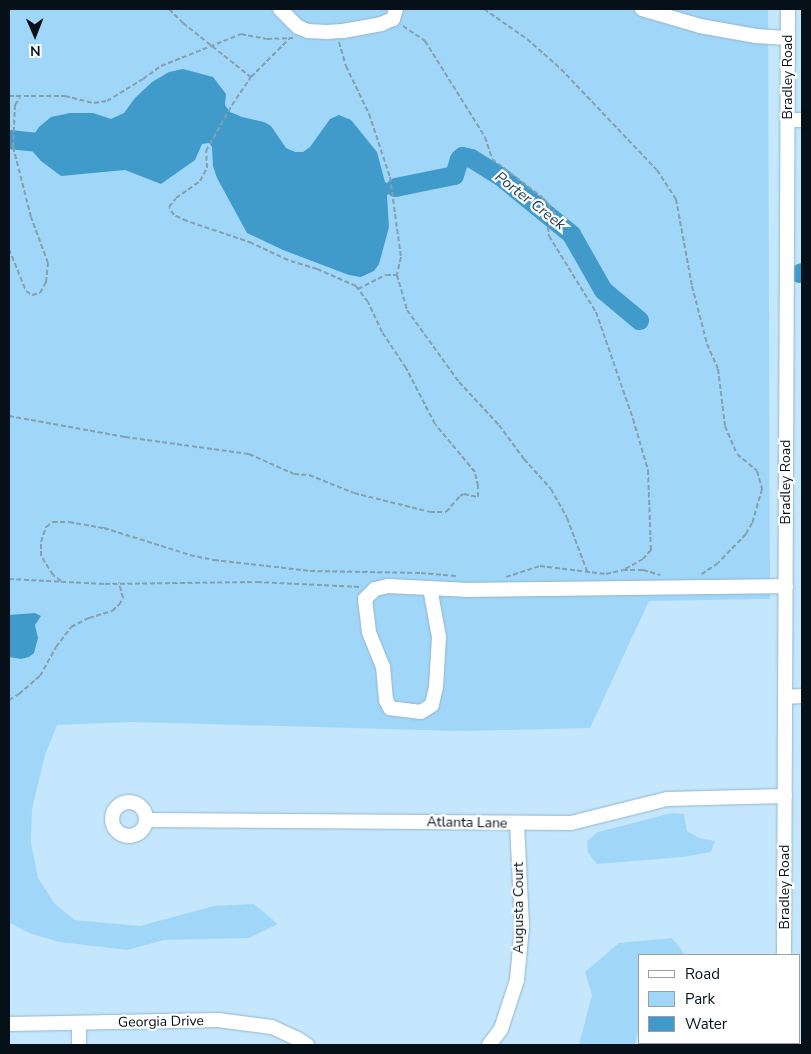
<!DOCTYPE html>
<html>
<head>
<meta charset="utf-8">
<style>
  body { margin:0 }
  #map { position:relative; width:811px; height:1054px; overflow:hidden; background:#c4e7fd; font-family:"Nunito Sans",sans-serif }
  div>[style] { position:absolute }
  .green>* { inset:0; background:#a0d7f9 }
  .water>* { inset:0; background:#409bcb }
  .river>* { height:19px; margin:-9.5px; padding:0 9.5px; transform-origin:9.5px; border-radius:9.5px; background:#409bcb }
  .path>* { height:2px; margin-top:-1px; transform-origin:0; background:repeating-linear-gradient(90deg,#849fb0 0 5px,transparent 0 7.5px) }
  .roads { filter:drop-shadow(0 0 1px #94b6cc) drop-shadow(0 0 1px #94b6cc) }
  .minor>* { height:14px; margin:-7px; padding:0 7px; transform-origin:7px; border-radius:7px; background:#fff }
  .minor>.ring { margin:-7px; padding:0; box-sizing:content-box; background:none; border:14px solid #fff; border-radius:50% }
  span { translate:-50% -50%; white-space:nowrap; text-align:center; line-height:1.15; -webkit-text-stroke:4.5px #fff; paint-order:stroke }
  .street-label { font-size:14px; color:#051018 }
  .water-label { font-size:15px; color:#1c4257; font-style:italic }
  .frame { position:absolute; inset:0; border:10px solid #051018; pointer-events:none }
  .legend { position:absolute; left:638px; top:954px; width:162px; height:90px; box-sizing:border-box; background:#fff; border:1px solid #9b9fa3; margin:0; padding:6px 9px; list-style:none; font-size:15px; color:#051018 }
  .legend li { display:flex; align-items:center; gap:10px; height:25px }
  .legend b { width:25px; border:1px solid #9b9fa3 }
  .north { position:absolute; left:10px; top:10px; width:50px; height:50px; -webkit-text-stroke:4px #fff; paint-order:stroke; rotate:179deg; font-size:14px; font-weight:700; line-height:20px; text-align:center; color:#051018 }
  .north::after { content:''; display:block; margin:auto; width:18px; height:22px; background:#051018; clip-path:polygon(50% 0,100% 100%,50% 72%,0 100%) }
</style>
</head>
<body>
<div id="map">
  <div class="green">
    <i style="clip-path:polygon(9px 9px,768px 9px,770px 599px,649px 601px,590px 728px,459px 731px,133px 722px,57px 725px,45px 755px,32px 809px,31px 843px,38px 878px,55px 904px,75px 920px,140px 926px,214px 906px,254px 904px,278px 924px,249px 938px,164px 940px,127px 950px,60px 942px,29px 933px,9px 922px)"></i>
    <i style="clip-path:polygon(672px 813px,684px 814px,687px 831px,699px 838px,715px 841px,711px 852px,683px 857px,597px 864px,588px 853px,587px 841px,598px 832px)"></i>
    <i style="clip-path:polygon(672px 938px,684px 953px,682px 955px,640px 955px,640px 1022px,635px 1045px,579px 1045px,592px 995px,585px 972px,619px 943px)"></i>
  </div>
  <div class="water">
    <i style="clip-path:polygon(183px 69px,213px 77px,226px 94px,225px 105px,230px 112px,242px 117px,264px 122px,271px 126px,286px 148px,295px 152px,303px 152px,310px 147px,330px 119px,339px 115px,351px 120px,377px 152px,385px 182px,391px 186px,387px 196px,389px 227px,379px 264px,374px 271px,361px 277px,349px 275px,283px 250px,247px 233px,217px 178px,213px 166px,212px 147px,209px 143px,202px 144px,195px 160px,161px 184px,125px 170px,61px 176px,41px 161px,33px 152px,33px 136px,39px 127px,51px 117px,70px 113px,93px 113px,111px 119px,124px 113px,135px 98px,152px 82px,169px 72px)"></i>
    <i style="clip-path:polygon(35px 613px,41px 616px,35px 625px,38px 638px,34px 653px,29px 657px,21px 659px,9px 657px,9px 615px)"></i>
  </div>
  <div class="river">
    <i style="left:9px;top:139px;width:48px;rotate:5.9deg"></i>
    <i style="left:395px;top:187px;width:60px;rotate:-11.5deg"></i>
    <i style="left:454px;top:175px;width:17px;rotate:-73deg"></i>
    <i style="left:459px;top:159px;width:4px;rotate:-45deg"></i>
    <i style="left:462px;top:156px;width:9px;rotate:13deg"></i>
    <i style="left:471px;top:158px;width:34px;rotate:32deg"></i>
    <i style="left:500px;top:176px;width:92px;rotate:39.2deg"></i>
    <i style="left:571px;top:234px;width:64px;rotate:60.3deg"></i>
    <i style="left:603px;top:290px;width:47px;rotate:39.8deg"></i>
    <i style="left:799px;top:273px;width:3px;rotate:-18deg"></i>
  </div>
  <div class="path">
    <i style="left:169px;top:9px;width:20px;rotate:45deg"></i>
    <i style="left:183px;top:23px;width:87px;rotate:38.5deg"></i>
    <i style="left:484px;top:9px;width:52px;rotate:34.9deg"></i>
    <i style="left:527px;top:39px;width:45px;rotate:41.4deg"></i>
    <i style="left:561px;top:69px;width:139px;rotate:46.5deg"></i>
    <i style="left:657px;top:170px;width:35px;rotate:57deg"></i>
    <i style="left:676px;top:199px;width:88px;rotate:79.6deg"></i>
    <i style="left:692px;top:286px;width:60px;rotate:75.5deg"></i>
    <i style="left:707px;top:344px;width:27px;rotate:66deg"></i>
    <i style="left:718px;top:369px;width:57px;rotate:83deg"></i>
    <i style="left:725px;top:426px;width:30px;rotate:67deg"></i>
    <i style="left:737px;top:454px;width:26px;rotate:40deg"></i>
    <i style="left:757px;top:471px;width:19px;rotate:74deg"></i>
    <i style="left:762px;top:489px;width:35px;rotate:106deg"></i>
    <i style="left:752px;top:523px;width:13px;rotate:119deg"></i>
    <i style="left:746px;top:534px;width:40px;rotate:134deg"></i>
    <i style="left:718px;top:563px;width:22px;rotate:146deg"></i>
    <i style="left:403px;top:26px;width:27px;rotate:34deg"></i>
    <i style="left:425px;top:41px;width:113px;rotate:58deg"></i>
    <i style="left:485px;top:137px;width:23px;rotate:72deg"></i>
    <i style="left:492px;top:159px;width:64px;rotate:37.4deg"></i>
    <i style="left:543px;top:198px;width:17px;rotate:50deg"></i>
    <i style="left:554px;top:211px;width:4px;rotate:76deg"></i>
    <i style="left:555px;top:215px;width:14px;rotate:120deg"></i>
    <i style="left:548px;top:227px;width:9px;rotate:84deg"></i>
    <i style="left:549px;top:236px;width:89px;rotate:58.3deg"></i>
    <i style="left:596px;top:312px;width:113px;rotate:70.9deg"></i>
    <i style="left:633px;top:419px;width:53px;rotate:73.6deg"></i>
    <i style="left:648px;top:470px;width:80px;rotate:87.9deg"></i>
    <i style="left:651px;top:550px;width:12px;rotate:132deg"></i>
    <i style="left:643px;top:559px;width:21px;rotate:151deg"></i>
    <i style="left:339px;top:42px;width:25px;rotate:74deg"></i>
    <i style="left:346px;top:66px;width:53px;rotate:64.4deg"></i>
    <i style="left:369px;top:114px;width:66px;rotate:71.6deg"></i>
    <i style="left:390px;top:177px;width:81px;rotate:82.2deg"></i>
    <i style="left:401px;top:257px;width:18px;rotate:103deg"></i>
    <i style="left:397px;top:275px;width:36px;rotate:74deg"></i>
    <i style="left:407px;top:310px;width:89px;rotate:54.2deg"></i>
    <i style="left:459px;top:382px;width:59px;rotate:47.1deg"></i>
    <i style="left:499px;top:425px;width:42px;rotate:53.7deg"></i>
    <i style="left:524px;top:459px;width:40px;rotate:48deg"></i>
    <i style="left:551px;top:489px;width:33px;rotate:61deg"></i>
    <i style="left:567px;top:518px;width:57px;rotate:69.3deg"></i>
    <i style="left:9px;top:96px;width:56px"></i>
    <i style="left:65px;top:96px;width:30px;rotate:14deg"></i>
    <i style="left:94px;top:103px;width:13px;rotate:-9deg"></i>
    <i style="left:107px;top:101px;width:42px;rotate:-31.4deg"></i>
    <i style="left:143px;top:79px;width:22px;rotate:-36deg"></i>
    <i style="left:161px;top:66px;width:86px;rotate:-21.8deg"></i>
    <i style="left:241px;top:34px;width:26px;rotate:11deg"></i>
    <i style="left:267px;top:39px;width:26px;rotate:-2deg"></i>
    <i style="left:9px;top:249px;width:45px;rotate:68deg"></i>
    <i style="left:26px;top:291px;width:7px;rotate:34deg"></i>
    <i style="left:32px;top:295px;width:8px;rotate:-14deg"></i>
    <i style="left:40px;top:293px;width:13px;rotate:-61deg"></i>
    <i style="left:46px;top:282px;width:19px;rotate:-84deg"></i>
    <i style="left:48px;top:263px;width:49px;rotate:-110.3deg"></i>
    <i style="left:31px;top:217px;width:72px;rotate:-104.4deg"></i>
    <i style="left:13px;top:147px;width:42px;rotate:-87.3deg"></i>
    <i style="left:15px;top:105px;width:9px;rotate:-58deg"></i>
    <i style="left:358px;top:289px;width:31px;rotate:-27deg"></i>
    <i style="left:386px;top:275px;width:11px"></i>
    <i style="left:9px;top:416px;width:118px;rotate:10.3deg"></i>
    <i style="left:125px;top:437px;width:125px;rotate:7.8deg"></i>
    <i style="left:249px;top:454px;width:49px;rotate:24deg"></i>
    <i style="left:294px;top:474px;width:15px;rotate:4deg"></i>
    <i style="left:309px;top:475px;width:48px;rotate:21.8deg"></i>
    <i style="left:354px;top:493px;width:78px;rotate:14deg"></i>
    <i style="left:430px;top:512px;width:16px"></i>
    <i style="left:446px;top:512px;width:21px;rotate:-49deg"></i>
    <i style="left:460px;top:496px;width:4px;rotate:-27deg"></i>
    <i style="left:464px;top:494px;width:14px;rotate:12deg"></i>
    <i style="left:478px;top:497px;width:11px;rotate:-90deg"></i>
    <i style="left:478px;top:486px;width:14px;rotate:-102deg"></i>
    <i style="left:475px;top:472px;width:62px;rotate:-129.8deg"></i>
    <i style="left:435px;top:424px;width:63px;rotate:-117.4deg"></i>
    <i style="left:406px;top:368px;width:43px;rotate:-123.7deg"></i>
    <i style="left:382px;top:332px;width:33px;rotate:-115deg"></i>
    <i style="left:368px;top:302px;width:20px;rotate:-127deg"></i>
    <i style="left:356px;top:286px;width:43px;rotate:-156.4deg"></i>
    <i style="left:317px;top:269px;width:30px;rotate:-163deg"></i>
    <i style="left:288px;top:260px;width:40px;rotate:-155deg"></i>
    <i style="left:252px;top:243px;width:69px;rotate:-161.3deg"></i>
    <i style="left:187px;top:221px;width:14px;rotate:-155deg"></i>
    <i style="left:174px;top:215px;width:9px;rotate:-122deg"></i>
    <i style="left:169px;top:207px;width:11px;rotate:-52deg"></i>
    <i style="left:176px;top:198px;width:29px;rotate:-35deg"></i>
    <i style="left:200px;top:181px;width:15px;rotate:-62deg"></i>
    <i style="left:207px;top:168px;width:17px;rotate:-93deg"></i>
    <i style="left:206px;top:151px;width:53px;rotate:-60.5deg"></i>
    <i style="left:232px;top:105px;width:34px;rotate:-56deg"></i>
    <i style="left:251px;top:77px;width:54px;rotate:-45deg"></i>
    <i style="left:506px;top:577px;width:36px;rotate:-18deg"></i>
    <i style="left:540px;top:566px;width:66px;rotate:6.9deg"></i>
    <i style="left:606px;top:574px;width:17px;rotate:-13deg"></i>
    <i style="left:623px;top:570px;width:20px"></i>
    <i style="left:643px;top:570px;width:18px;rotate:16deg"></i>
    <i style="left:9px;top:579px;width:96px;rotate:3deg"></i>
    <i style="left:105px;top:584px;width:152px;rotate:-0.8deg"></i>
    <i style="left:257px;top:582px;width:104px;rotate:2.8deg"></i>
    <i style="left:61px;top:581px;width:10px;rotate:-143deg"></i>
    <i style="left:53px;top:575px;width:22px;rotate:-122deg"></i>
    <i style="left:41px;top:556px;width:14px;rotate:-90deg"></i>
    <i style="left:41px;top:542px;width:16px;rotate:-72deg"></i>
    <i style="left:46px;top:527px;width:9px;rotate:-36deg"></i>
    <i style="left:53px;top:522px;width:16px"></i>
    <i style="left:69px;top:522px;width:36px;rotate:10deg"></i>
    <i style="left:104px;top:528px;width:90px;rotate:17.4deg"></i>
    <i style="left:190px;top:555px;width:25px;rotate:12deg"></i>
    <i style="left:214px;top:560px;width:97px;rotate:6.5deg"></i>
    <i style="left:310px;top:571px;width:111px;rotate:1deg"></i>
    <i style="left:421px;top:573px;width:35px;rotate:5deg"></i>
    <i style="left:9px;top:700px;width:12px;rotate:-31deg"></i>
    <i style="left:19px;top:694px;width:28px;rotate:-41deg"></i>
    <i style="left:40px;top:676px;width:33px;rotate:-61deg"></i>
    <i style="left:56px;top:647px;width:25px;rotate:-53deg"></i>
    <i style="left:71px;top:627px;width:20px;rotate:-27deg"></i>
    <i style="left:89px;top:618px;width:24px;rotate:-17deg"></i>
    <i style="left:112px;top:611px;width:9px;rotate:-41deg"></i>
    <i style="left:119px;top:605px;width:8px;rotate:-60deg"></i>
    <i style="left:123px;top:598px;width:16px;rotate:-105deg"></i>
  </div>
  <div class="roads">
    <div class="minor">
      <i style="left:280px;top:9px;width:25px;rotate:45deg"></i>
      <i style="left:298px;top:27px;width:11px;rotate:22deg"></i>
      <i style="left:308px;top:31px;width:19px;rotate:3deg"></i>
      <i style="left:327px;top:32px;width:16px;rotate:-4deg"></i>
      <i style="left:343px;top:31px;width:39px;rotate:-10deg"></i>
      <i style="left:381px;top:24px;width:13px;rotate:-23deg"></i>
      <i style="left:393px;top:19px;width:10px;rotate:-73deg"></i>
      <i style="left:642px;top:9px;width:60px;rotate:16.3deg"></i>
      <i style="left:700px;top:26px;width:57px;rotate:10.1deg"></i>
      <i style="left:756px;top:36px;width:32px;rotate:4deg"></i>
      <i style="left:788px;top:120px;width:14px"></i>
      <i style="left:430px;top:588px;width:50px;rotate:79.6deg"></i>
      <i style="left:439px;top:637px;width:50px;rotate:93.4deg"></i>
      <i style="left:436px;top:687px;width:18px;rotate:103deg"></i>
      <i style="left:432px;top:705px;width:13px;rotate:148deg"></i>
      <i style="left:421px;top:712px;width:31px;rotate:-173deg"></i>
      <i style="left:390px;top:708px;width:9px;rotate:-117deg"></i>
      <i style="left:386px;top:700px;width:33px;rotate:-95deg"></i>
      <i style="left:383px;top:667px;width:38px;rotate:-112deg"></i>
      <i style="left:369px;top:632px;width:33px;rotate:-97deg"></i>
      <i style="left:365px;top:599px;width:14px;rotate:-45deg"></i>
      <i style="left:375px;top:589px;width:13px;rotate:-13deg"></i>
      <i style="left:388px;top:586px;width:81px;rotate:2.8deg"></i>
      <i style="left:469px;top:590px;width:317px;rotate:-0.7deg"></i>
      <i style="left:786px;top:697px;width:16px;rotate:-4deg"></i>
      <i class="ring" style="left:112px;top:802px;width:20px;height:20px"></i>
      <i style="left:146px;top:820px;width:425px;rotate:0.4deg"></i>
      <i style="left:571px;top:823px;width:99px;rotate:-14deg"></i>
      <i style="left:667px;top:799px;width:118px;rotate:-1.5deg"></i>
      <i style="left:784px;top:955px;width:946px;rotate:-89.76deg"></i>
      <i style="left:9px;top:1024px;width:209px;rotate:-1.1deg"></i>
      <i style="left:218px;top:1020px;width:54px;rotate:7.4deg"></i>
      <i style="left:272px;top:1027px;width:26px;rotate:25deg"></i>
      <i style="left:296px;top:1038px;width:13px;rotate:32deg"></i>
      <i style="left:79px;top:1024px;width:21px;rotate:90deg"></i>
      <i style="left:489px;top:1045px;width:20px;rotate:-53deg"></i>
      <i style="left:501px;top:1029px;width:52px;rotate:-71.9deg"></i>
      <i style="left:517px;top:980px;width:54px;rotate:-84.7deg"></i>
      <i style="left:522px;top:926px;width:103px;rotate:-92.8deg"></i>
      <i style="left:784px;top:1045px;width:2px;rotate:-90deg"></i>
    </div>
  </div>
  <div class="street-label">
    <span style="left:788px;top:77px;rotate:-90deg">Bradley Road</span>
    <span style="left:786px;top:482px;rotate:-90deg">Bradley Road</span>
    <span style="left:467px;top:823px;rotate:1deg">Atlanta Lane</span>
    <span style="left:785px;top:887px;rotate:-90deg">Bradley Road</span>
    <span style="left:519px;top:908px;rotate:-90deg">Augusta Court</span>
    <span style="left:161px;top:1022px;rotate:-1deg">Georgia Drive</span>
  </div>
  <div class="water-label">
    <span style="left:530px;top:201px;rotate:38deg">Porter Creek</span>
  </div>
  <div class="frame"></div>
  <ul class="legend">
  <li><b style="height:6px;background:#fff"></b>Road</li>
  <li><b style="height:14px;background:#a0d7f9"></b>Park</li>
  <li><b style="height:14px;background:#409bcb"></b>Water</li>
  </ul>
  <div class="north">N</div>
</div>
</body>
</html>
